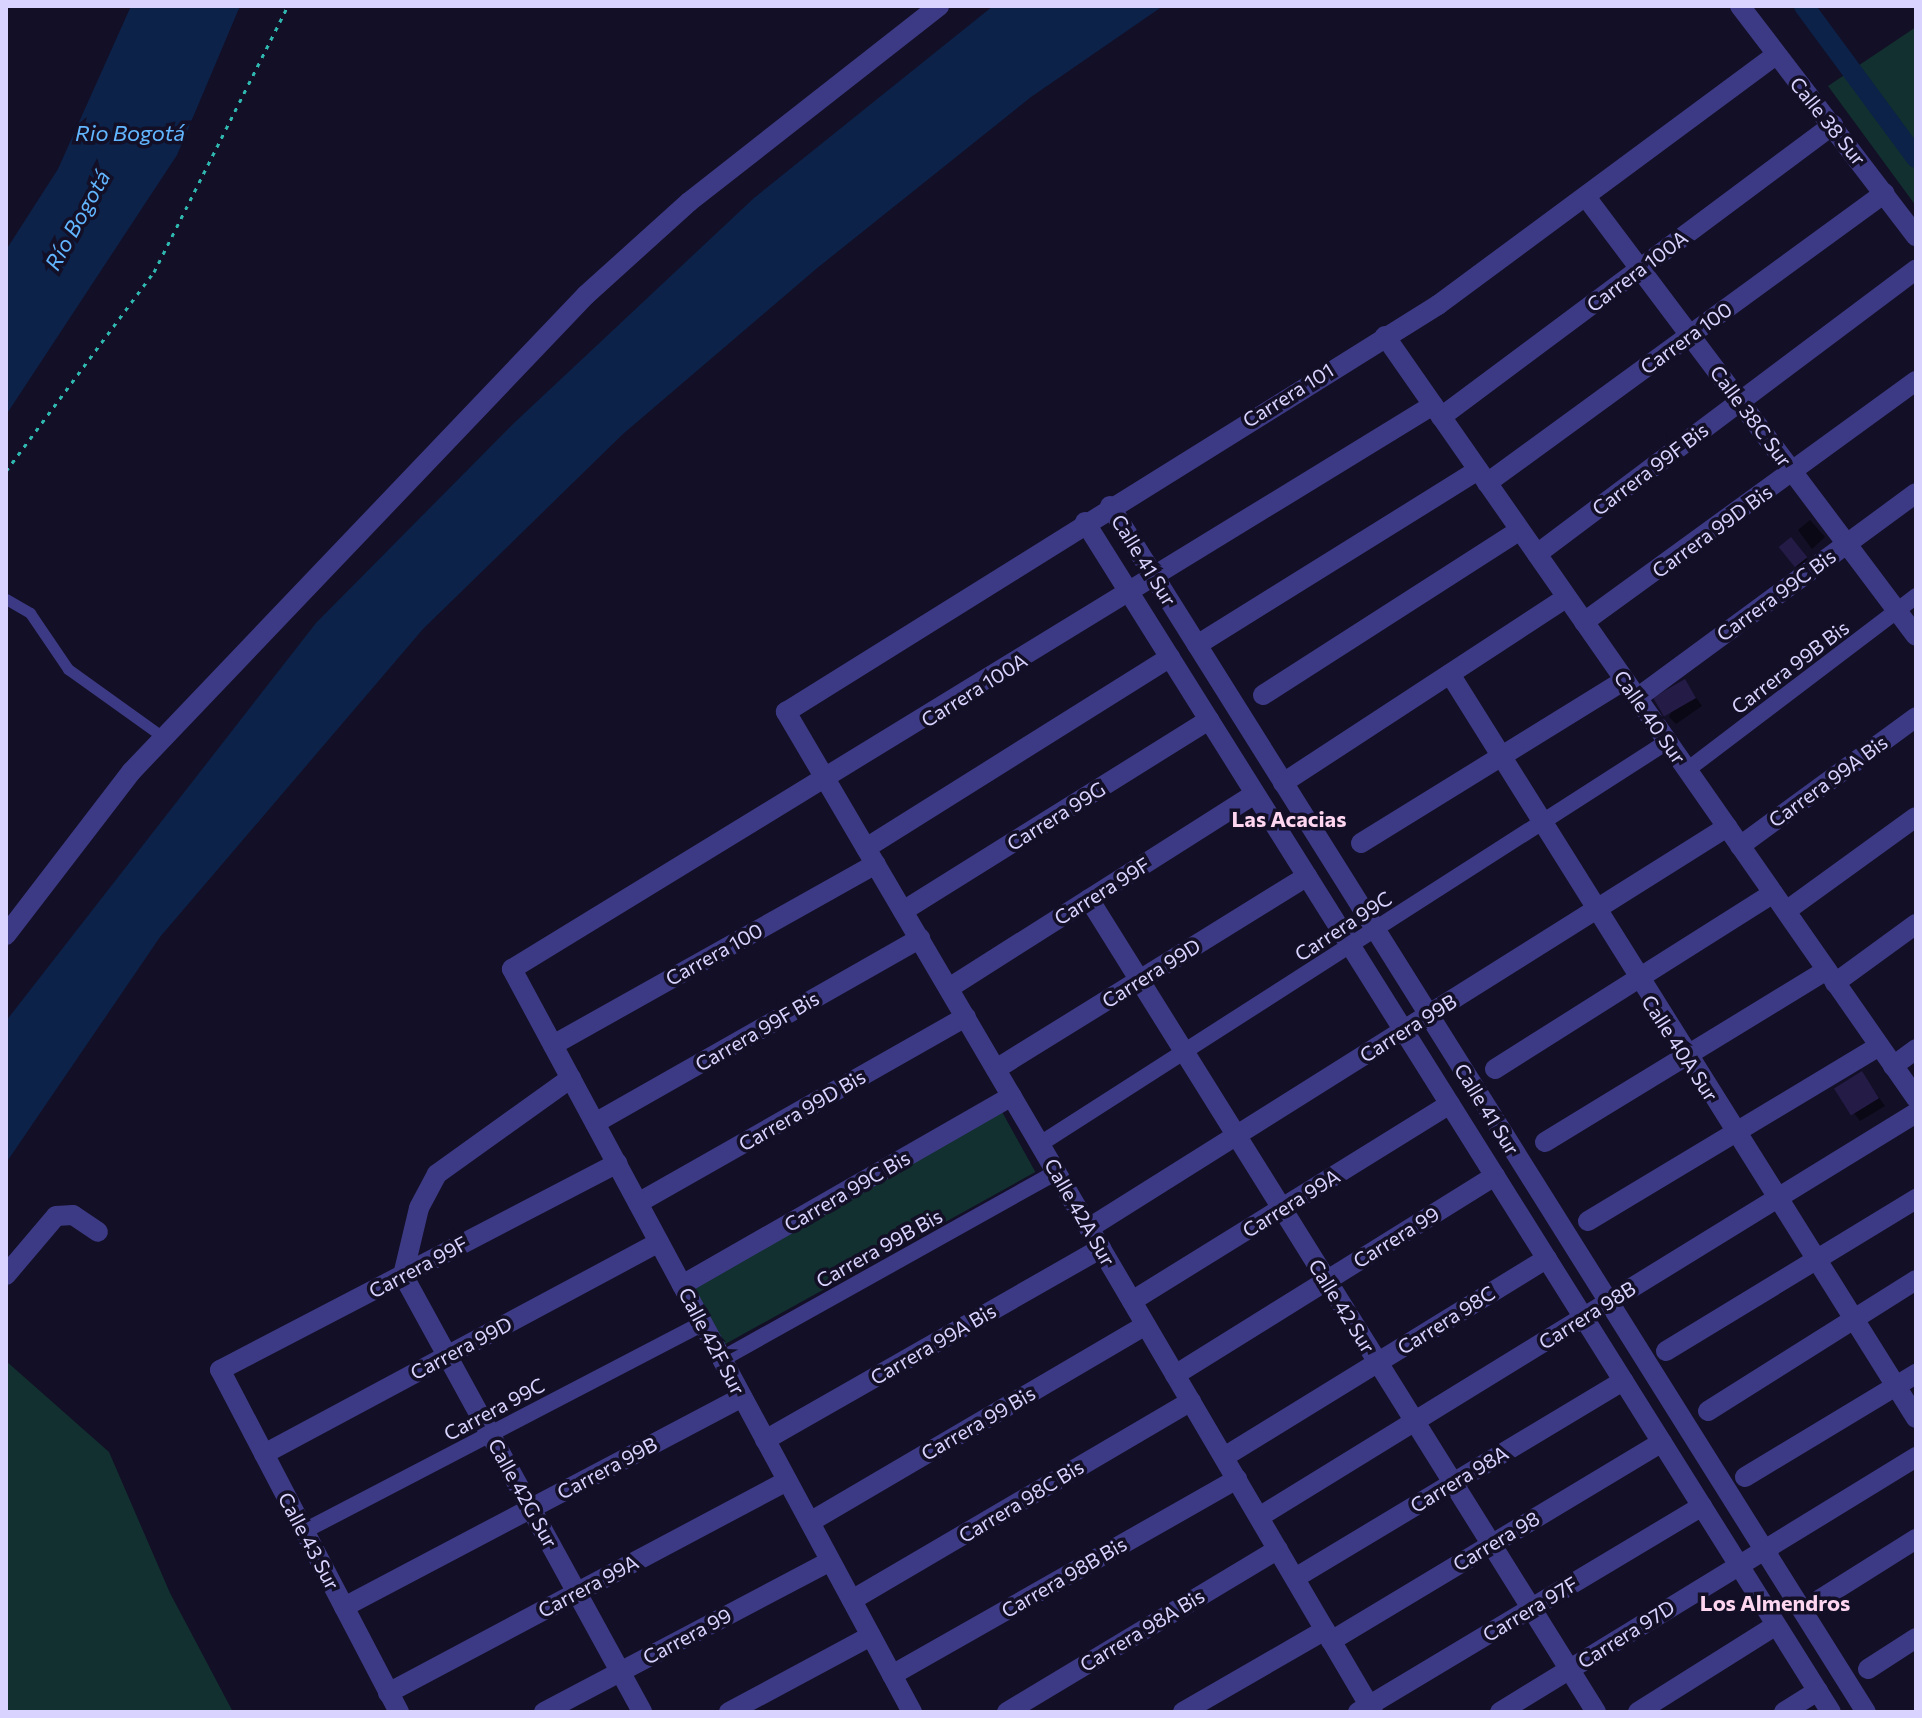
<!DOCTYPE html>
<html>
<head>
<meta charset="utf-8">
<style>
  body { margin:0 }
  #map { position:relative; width:1922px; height:1718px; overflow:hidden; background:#130f26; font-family:Commissioner,sans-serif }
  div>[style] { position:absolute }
  .green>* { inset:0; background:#12302f; transform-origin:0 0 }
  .water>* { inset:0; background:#0c2248 }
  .shadow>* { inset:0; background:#0007 }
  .canal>* { height:20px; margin:-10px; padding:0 10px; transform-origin:10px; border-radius:10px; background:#0c2248 }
  .building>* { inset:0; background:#241b47; transform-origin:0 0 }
  .path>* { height:3px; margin-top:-1.5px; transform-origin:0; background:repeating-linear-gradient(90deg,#2fb8b0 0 4px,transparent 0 10px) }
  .service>* { height:11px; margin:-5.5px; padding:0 5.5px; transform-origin:5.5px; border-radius:5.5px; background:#3d3a85 }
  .pedestrian>* { height:16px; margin:-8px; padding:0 8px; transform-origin:8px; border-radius:8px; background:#3d3a85 }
  .minor>* { height:20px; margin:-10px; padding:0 10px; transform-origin:10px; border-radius:10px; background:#3d3a85 }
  span { translate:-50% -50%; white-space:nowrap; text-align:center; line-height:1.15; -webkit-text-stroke:7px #130f26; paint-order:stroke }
  .street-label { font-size:20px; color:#d9d4ff }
  .water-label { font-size:22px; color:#62b6ff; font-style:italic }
  .neighbourhood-label { font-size:22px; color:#ffd6f0; font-weight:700 }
  .frame { position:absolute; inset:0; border:8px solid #d9d4ff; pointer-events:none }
</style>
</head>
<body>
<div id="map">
  <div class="green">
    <i style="clip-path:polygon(1916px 27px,1916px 206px,1828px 86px)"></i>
    <i style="left:1001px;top:1110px;width:71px;height:355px;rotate:61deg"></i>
    <i style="clip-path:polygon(6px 1361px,109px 1452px,170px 1593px,233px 1712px,6px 1712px)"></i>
  </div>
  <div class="water">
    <i style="clip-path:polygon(131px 6px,240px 6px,177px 155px,6px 415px,6px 250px,58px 169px)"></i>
    <i style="clip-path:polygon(993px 6px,1163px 6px,1031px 97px,816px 269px,623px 434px,423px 629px,160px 937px,6px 1163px,6px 1021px,316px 623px,513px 424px,754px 198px)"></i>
  </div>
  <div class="shadow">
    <i style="clip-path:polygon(1810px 520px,1825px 537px,1812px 549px,1798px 530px)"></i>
    <i style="clip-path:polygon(1798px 547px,1812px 565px,1802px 573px,1795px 565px)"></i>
    <i style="clip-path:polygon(1685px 682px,1702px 706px,1676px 724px,1669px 717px)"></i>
    <i style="clip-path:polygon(1862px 1074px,1885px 1106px,1860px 1121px,1836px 1089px)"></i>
  </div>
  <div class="canal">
    <i style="left:1804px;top:6px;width:189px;rotate:53.6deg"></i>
  </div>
  <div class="building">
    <i style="left:1791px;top:537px;width:26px;height:16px;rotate:51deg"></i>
    <i style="left:1685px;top:679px;width:22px;height:37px;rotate:60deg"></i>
    <i style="left:1862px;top:1071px;width:32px;height:33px;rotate:58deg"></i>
  </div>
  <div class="path">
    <i style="left:6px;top:471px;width:248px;rotate:-53.4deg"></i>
    <i style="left:154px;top:272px;width:298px;rotate:-63.3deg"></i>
  </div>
  <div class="service">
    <i style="left:6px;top:599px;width:28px;rotate:30deg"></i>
    <i style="left:30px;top:613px;width:68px;rotate:55.8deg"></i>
    <i style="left:68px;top:669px;width:117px;rotate:35.6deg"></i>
  </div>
  <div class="pedestrian">
    <i style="left:1687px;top:770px;width:288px;rotate:-37.2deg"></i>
    <i style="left:1040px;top:1144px;width:745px;rotate:-32.67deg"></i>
    <i style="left:722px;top:1359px;width:383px;rotate:-29.2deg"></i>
    <i style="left:304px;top:1531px;width:450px;rotate:-27.5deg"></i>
  </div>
  <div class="minor">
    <i style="left:1740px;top:6px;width:290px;rotate:52.6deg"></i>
    <i style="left:1586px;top:197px;width:549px;rotate:53.07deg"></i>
    <i style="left:1385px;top:336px;width:929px;rotate:55.13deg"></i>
    <i style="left:1441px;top:417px;width:489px;rotate:-36.7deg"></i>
    <i style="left:1487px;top:483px;width:492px;rotate:-36.1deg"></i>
    <i style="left:1110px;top:506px;width:1423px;rotate:57.92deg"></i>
    <i style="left:1085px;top:522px;width:1404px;rotate:57.92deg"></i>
    <i style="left:1537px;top:554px;width:474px;rotate:-36.9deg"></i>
    <i style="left:1584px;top:622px;width:410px;rotate:-36deg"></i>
    <i style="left:1197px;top:645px;width:331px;rotate:-31.9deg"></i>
    <i style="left:1450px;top:674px;width:878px;rotate:57.94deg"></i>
    <i style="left:1263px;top:695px;width:305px;rotate:-32.7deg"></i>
    <i style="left:1637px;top:698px;width:346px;rotate:-36.3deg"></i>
    <i style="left:1283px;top:783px;width:339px;rotate:-33.2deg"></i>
    <i style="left:1361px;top:843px;width:310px;rotate:-31.7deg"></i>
    <i style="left:1740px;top:846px;width:218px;rotate:-36.2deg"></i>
    <i style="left:866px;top:848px;width:359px;rotate:-32.1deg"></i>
    <i style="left:1089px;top:899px;width:958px;rotate:58.05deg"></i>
    <i style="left:903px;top:911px;width:361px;rotate:-32deg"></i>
    <i style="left:1786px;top:911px;width:160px;rotate:-35.9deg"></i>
    <i style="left:6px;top:935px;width:205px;rotate:-52.5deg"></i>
    <i style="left:131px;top:772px;width:659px;rotate:-46.35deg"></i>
    <i style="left:586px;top:295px;width:139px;rotate:-42.1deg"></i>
    <i style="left:689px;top:202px;width:318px;rotate:-38.1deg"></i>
    <i style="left:1835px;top:983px;width:100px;rotate:-36.1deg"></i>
    <i style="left:949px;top:988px;width:362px;rotate:-32.4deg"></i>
    <i style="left:553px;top:1045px;width:370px;rotate:-29.3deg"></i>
    <i style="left:1893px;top:1066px;width:29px;rotate:-36deg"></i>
    <i style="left:996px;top:1069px;width:366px;rotate:-31.8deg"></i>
    <i style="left:1495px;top:1069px;width:329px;rotate:-32.3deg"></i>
    <i style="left:571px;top:1078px;width:165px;rotate:144.4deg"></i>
    <i style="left:437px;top:1174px;width:38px;rotate:118deg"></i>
    <i style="left:419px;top:1208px;width:69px;rotate:103.4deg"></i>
    <i style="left:403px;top:1275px;width:498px;rotate:61.3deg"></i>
    <i style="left:595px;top:1123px;width:374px;rotate:-29.6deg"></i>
    <i style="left:1545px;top:1142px;width:330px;rotate:-31.4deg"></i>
    <i style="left:638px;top:1203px;width:377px;rotate:-29.6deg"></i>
    <i style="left:1588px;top:1221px;width:340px;rotate:-31deg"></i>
    <i style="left:1089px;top:1228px;width:754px;rotate:-32.15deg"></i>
    <i style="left:6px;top:1275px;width:77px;rotate:-49.7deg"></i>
    <i style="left:56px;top:1216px;width:17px;rotate:-3deg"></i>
    <i style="left:73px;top:1215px;width:30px;rotate:34deg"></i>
    <i style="left:682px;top:1285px;width:380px;rotate:-29.8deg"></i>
    <i style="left:1132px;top:1301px;width:374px;rotate:-31.8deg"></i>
    <i style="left:1666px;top:1351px;width:293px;rotate:-31.3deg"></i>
    <i style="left:1175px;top:1375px;width:377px;rotate:-31.9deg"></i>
    <i style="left:1708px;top:1411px;width:246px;rotate:-32.2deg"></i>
    <i style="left:765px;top:1440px;width:387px;rotate:-29.7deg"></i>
    <i style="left:264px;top:1454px;width:448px;rotate:-28.2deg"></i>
    <i style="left:1224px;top:1457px;width:379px;rotate:-31.6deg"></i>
    <i style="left:1745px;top:1477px;width:200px;rotate:-31.1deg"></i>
    <i style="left:1259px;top:1517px;width:771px;rotate:-31.59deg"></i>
    <i style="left:810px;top:1522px;width:389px;rotate:-30.4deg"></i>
    <i style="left:1295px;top:1578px;width:383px;rotate:-31deg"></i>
    <i style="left:852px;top:1600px;width:393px;rotate:-30.4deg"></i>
    <i style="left:1819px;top:1600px;width:115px;rotate:-32.2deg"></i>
    <i style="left:344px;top:1607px;width:450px;rotate:-27.8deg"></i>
    <i style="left:1331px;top:1641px;width:386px;rotate:-31deg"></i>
    <i style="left:1868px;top:1669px;width:57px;rotate:-32.9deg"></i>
    <i style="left:892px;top:1675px;width:397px;rotate:-29.6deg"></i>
    <i style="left:388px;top:1693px;width:452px;rotate:-28deg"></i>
    <i style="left:399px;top:1712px;width:386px;rotate:-117.6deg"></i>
    <i style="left:220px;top:1370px;width:448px;rotate:-27.5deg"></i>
    <i style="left:544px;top:1712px;width:323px;rotate:-27.8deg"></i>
    <i style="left:729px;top:1712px;width:161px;rotate:-28.2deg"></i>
    <i style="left:912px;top:1712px;width:844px;rotate:-118.3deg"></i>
    <i style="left:512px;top:969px;width:1080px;rotate:-31.48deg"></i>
    <i style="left:1007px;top:1712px;width:316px;rotate:-31deg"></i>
    <i style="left:1183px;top:1712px;width:164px;rotate:-30deg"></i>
    <i style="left:1358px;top:1712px;width:401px;rotate:-30.9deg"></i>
    <i style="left:1373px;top:1712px;width:1160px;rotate:-120.41deg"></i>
    <i style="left:786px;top:712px;width:769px;rotate:-31.97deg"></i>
    <i style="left:1438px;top:305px;width:419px;rotate:-36.5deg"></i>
    <i style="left:1500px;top:1712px;width:488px;rotate:-31.5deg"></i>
    <i style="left:1638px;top:1712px;width:163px;rotate:-32.2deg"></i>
    <i style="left:1784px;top:1712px;width:40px;rotate:-32deg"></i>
  </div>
  <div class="street-label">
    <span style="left:1828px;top:121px;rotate:51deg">Calle 38 Sur</span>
    <span style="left:1637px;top:271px;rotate:-37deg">Carrera 100A</span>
    <span style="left:1686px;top:338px;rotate:-36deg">Carrera 100</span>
    <span style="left:1288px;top:395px;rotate:-32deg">Carrera 101</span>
    <span style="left:1751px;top:416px;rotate:53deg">Calle 38C Sur</span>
    <span style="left:1650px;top:469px;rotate:-37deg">Carrera 99F Bis</span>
    <span style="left:1712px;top:531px;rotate:-36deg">Carrera 99D Bis</span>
    <span style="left:1144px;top:560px;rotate:58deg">Calle 41 Sur</span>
    <span style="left:1776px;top:595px;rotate:-36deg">Carrera 99C Bis</span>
    <span style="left:1790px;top:667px;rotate:-37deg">Carrera 99B Bis</span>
    <span style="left:974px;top:690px;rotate:-32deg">Carrera 100A</span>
    <span style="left:1650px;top:717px;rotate:55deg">Calle 40 Sur</span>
    <span style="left:1828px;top:781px;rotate:-36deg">Carrera 99A Bis</span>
    <span style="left:1056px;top:816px;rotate:-32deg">Carrera 99G</span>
    <span style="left:1102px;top:891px;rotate:-32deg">Carrera 99F</span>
    <span style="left:1343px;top:926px;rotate:-33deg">Carrera 99C</span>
    <span style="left:714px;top:954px;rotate:-29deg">Carrera 100</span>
    <span style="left:1151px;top:973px;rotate:-32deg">Carrera 99D</span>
    <span style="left:1408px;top:1028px;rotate:-32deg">Carrera 99B</span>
    <span style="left:757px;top:1031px;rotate:-30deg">Carrera 99F Bis</span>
    <span style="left:1680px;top:1048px;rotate:57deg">Calle 40A Sur</span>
    <span style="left:1487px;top:1109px;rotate:58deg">Calle 41 Sur</span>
    <span style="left:802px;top:1110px;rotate:-30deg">Carrera 99D Bis</span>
    <span style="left:847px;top:1191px;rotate:-30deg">Carrera 99C Bis</span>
    <span style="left:1291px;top:1203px;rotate:-32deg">Carrera 99A</span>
    <span style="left:1080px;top:1212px;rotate:60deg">Calle 42A Sur</span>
    <span style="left:1396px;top:1237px;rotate:-32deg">Carrera 99</span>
    <span style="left:879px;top:1248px;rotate:-29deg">Carrera 99B Bis</span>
    <span style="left:418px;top:1267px;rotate:-28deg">Carrera 99F</span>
    <span style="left:1342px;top:1306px;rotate:58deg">Calle 42 Sur</span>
    <span style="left:1587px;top:1315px;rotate:-32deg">Carrera 98B</span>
    <span style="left:1446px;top:1320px;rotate:-32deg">Carrera 98C</span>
    <span style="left:712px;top:1341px;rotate:62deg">Calle 42F Sur</span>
    <span style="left:933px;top:1344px;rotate:-30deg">Carrera 99A Bis</span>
    <span style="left:461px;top:1348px;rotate:-28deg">Carrera 99D</span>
    <span style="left:494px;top:1409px;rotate:-28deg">Carrera 99C</span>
    <span style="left:978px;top:1423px;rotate:-30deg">Carrera 99 Bis</span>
    <span style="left:607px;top:1468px;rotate:-28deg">Carrera 99B</span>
    <span style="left:1459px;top:1479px;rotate:-31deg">Carrera 98A</span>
    <span style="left:523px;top:1493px;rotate:61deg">Calle 42G Sur</span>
    <span style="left:1021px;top:1501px;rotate:-31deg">Carrera 98C Bis</span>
    <span style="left:309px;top:1541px;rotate:62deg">Calle 43 Sur</span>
    <span style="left:1496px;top:1541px;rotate:-31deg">Carrera 98</span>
    <span style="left:1064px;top:1577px;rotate:-30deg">Carrera 98B Bis</span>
    <span style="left:588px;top:1586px;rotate:-28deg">Carrera 99A</span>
    <span style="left:1530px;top:1609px;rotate:-31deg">Carrera 97F</span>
    <span style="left:1142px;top:1630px;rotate:-31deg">Carrera 98A Bis</span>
    <span style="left:1626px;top:1634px;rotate:-32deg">Carrera 97D</span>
    <span style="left:687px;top:1636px;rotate:-28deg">Carrera 99</span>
  </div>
  <div class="water-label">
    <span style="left:130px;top:133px">Rio Bogotá</span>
    <span style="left:77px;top:220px;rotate:-61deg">Río Bogotá</span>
  </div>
  <div class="neighbourhood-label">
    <span style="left:1289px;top:819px">Las Acacias</span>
    <span style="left:1775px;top:1603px">Los Almendros</span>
  </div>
  <div class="frame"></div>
</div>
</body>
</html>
